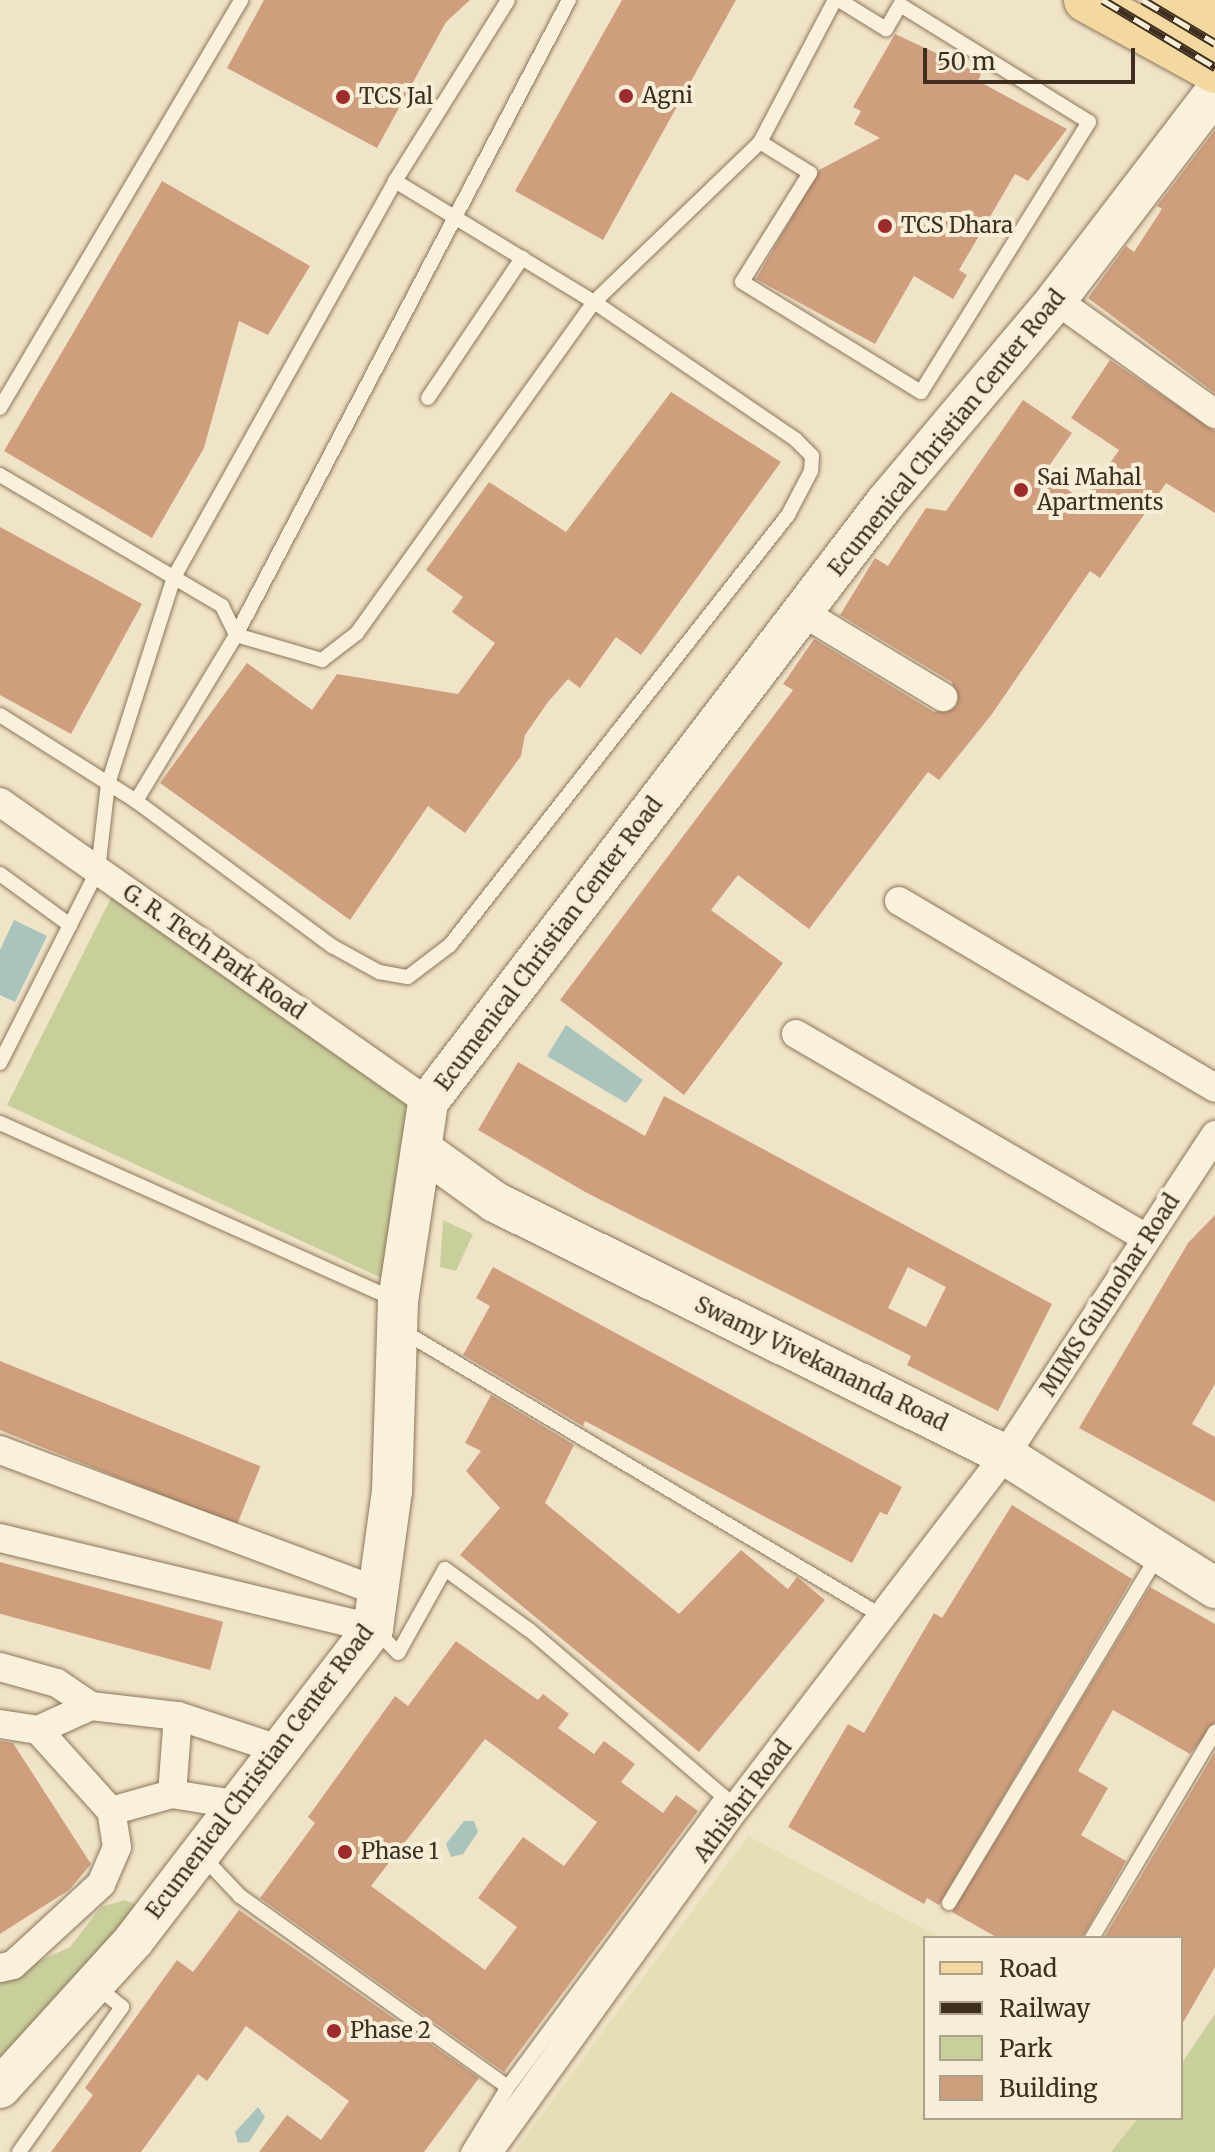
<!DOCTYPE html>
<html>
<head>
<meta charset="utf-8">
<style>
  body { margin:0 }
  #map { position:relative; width:1215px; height:2152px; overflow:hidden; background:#f0e4c8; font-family:Merriweather,serif }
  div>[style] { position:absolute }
  .farmland>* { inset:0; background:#e6deb5 }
  .green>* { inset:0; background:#c9cf9b }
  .water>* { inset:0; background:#a9c4bc }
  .building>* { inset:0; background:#cf9f7d; transform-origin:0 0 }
  .roads { filter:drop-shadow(0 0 2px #8d765c) drop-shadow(0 0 2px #8d765c) }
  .lane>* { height:14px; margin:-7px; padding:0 7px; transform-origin:7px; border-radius:7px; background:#faf1dc }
  .street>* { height:28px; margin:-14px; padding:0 14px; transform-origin:14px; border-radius:14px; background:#faf1dc }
  .secondary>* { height:40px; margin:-20px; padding:0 20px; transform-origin:20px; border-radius:20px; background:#faf1dc }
  .primary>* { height:44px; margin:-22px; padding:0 22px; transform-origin:22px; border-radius:22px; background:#f3d9a0 }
  .rail>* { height:9px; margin-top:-4.5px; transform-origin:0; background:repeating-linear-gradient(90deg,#f7eed8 0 18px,#3d2e20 0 36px); box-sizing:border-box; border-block:2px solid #3d2e20 }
  .dots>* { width:22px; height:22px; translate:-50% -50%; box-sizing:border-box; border:4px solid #f7eed8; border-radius:50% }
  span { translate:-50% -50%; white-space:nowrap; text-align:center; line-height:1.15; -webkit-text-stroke:8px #f7eed8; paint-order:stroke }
  .poi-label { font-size:22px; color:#3d2e20 }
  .left { translate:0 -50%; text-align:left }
  .street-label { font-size:22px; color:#3d2e20 }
  .legend { position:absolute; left:923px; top:1936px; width:260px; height:184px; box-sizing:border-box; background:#f7eed8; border:2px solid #ada18e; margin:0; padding:10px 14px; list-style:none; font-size:24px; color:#3d2e20 }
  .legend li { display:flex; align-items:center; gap:16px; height:40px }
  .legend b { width:40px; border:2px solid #ada18e }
  .scale { position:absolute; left:923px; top:48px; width:212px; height:36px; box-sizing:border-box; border:4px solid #3d2e20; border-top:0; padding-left:10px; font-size:24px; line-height:28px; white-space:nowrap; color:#3d2e20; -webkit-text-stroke:6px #f7eed8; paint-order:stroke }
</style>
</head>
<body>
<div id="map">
  <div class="farmland">
    <i style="clip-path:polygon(748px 1836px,941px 1938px,925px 1938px,925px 2118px,1138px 2118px,1111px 2152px,514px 2152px)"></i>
  </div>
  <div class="green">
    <i style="clip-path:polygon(112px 896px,412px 1106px,386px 1280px,7px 1105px)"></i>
    <i style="clip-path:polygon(443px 1220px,473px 1234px,456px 1271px,440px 1267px)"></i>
    <i style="clip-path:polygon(125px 1900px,144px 1908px,0 2074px,0 1979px,70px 1947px,101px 1907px)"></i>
    <i style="clip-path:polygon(1215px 2014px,1215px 2152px,1111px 2152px,1138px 2118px,1181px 2118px,1181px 2064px)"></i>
  </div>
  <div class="water">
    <i style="clip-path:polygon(14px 920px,47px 936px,15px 1002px,0 995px,0 950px)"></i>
    <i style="clip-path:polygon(566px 1025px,643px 1080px,626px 1103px,547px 1056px)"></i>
    <i style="clip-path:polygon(464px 1821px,474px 1821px,478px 1832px,463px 1854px,451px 1857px,446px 1844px)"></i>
    <i style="clip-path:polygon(258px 2107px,265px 2117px,249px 2142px,238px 2143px,235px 2132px)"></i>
  </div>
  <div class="building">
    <i style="clip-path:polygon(264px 0,470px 0,446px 22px,377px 148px,227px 68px)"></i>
    <i style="clip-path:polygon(622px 0,736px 0,603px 240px,515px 191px)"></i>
    <i style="clip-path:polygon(895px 34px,981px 74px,978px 81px,1067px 129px,1028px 181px,1015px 174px,959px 270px,967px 275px,953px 299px,914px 276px,875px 344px,756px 279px,819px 170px,880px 138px,854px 124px,861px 111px,853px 107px)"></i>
    <i style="clip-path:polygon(1215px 130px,1215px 393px,1088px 298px,1126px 246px,1134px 252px,1162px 209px,1157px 206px)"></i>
    <i style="clip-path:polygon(162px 181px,310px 266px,268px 335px,239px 321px,204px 448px,152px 538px,4px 451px)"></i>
    <i style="clip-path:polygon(1110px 360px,1215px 431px,1215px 513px,1166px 483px,1100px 578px,1090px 571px,992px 714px,939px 780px,928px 772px,809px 929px,738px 875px,711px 910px,783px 963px,684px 1095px,560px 1000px,793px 690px,783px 684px,814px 639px,934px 712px,957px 706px,952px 682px,840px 615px,875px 558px,888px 566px,926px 508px,946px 511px,1023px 400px,1072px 433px,1044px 473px,1084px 501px,1119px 450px,1071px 418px)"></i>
    <i style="clip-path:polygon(671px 392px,781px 462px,641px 655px,616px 637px,580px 688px,568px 679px,548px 702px,525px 735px,521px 756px,465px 833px,428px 806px,350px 920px,160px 783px,247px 663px,312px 710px,337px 674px,458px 694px,495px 643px,452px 612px,463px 597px,426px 570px,489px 482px,566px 532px)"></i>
    <i style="clip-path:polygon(0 527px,142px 604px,71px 734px,0 695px)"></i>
    <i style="clip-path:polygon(evenodd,518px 1062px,645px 1136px,664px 1096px,1052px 1304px,998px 1411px,907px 1365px,911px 1356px,587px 1193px,478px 1130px,518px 1062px,908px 1267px,946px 1287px,926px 1327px,888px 1308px,908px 1267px)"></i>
    <i style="clip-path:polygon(1215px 1215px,1215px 1384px,1192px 1424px,1215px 1437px,1215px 1502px,1079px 1428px,1188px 1243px)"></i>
    <i style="clip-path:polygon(493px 1267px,902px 1487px,887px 1515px,880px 1512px,852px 1563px,585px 1421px,583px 1426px,463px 1355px,490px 1306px,476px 1298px)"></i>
    <i style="left:0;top:1361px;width:281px;height:64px;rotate:22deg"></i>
    <i style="clip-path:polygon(491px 1395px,574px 1445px,545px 1503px,679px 1614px,741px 1550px,788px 1589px,797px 1577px,825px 1600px,699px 1752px,460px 1555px,500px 1508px,466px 1471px,481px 1451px,465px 1443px)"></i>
    <i style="clip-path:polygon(1012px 1505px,1132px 1579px,939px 1905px,927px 1898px,924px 1904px,788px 1827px,848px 1724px,864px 1733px,934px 1613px,942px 1618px)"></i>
    <i style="left:0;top:1562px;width:231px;height:50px;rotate:15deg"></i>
    <i style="clip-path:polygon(1150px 1587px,1215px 1624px,1215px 1722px,1190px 1754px,1113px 1710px,1078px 1771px,1108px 1788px,1081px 1835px,1126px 1861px,1082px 1938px,998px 1938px,952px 1912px)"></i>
    <i style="clip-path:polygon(evenodd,456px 1641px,538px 1700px,543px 1694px,569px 1714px,558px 1728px,594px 1754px,604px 1741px,635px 1764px,621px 1782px,663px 1813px,676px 1795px,698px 1811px,504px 2072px,260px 1898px,315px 1823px,308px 1817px,395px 1696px,408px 1706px,456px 1641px,485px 1739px,597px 1822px,564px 1866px,523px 1837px,478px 1898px,517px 1927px,485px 1970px,371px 1886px,485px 1739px)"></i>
    <i style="clip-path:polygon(0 1741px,13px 1743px,91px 1864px,69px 1890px,0 1934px)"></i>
    <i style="clip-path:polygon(1215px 1752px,1215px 1967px,1181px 2026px,1181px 1938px,1104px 1938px)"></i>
    <i style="clip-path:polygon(239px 1910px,479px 2078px,424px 2152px,259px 2152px,287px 2115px,321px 2140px,349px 2101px,246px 2026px,207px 2081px,198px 2074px,141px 2152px,51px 2152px,93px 2095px,85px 2088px,177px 1960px,193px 1972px)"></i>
  </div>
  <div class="roads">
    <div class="lane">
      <i style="left:760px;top:142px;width:59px;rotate:31.8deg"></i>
      <i style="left:810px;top:173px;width:128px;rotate:122deg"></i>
      <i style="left:742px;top:282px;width:210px;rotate:31.6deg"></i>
      <i style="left:921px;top:392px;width:318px;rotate:-58.1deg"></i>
      <i style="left:1089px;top:122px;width:222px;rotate:-148.2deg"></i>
      <i style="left:900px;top:5px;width:28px;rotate:120deg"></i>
      <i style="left:886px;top:29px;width:55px;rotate:-148.3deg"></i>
      <i style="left:428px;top:398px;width:169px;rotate:-56.1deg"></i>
      <i style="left:0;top:408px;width:474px;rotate:-59.4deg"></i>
      <i style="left:0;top:475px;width:258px;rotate:30.5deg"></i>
      <i style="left:222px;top:606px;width:32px;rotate:64deg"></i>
      <i style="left:236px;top:635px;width:90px;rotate:16.2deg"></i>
      <i style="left:322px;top:660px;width:44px;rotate:-37.6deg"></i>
      <i style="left:357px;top:633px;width:407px;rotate:-54.4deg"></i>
      <i style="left:594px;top:302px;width:231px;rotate:-43.9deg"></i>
      <i style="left:760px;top:142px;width:161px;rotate:-62.2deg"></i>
      <i style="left:0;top:715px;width:161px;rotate:32.3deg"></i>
      <i style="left:136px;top:801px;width:244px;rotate:36.5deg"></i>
      <i style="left:332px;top:946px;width:54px;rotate:29deg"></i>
      <i style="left:379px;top:972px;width:29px;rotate:10deg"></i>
      <i style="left:408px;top:977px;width:53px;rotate:-37.3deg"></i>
      <i style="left:450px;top:945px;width:547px;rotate:-51.83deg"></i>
      <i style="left:788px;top:515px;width:50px;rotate:-62.4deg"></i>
      <i style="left:811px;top:471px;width:15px;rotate:-86deg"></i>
      <i style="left:812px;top:456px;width:24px;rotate:-135deg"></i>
      <i style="left:795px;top:439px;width:243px;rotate:-145.7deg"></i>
      <i style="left:594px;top:302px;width:233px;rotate:-148.7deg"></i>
      <i style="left:395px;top:181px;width:213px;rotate:-58deg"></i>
      <i style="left:136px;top:801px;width:194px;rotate:-58.9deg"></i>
      <i style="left:236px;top:635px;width:717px;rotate:-62.33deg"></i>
      <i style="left:0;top:874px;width:87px;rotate:36.1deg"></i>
      <i style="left:0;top:1063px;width:216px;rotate:-63.1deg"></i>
      <i style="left:98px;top:870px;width:87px;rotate:-83.4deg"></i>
      <i style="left:108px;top:784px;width:217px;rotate:-72.3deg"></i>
      <i style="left:174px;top:577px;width:453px;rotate:-60.8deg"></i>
      <i style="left:0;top:1123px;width:432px;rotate:24.1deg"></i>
      <i style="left:401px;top:1330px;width:563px;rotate:30.75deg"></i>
      <i style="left:203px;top:1857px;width:54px;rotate:46.5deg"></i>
      <i style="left:240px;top:1896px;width:329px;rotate:35.5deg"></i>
      <i style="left:508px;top:2087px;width:362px;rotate:-53.5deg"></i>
      <i style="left:723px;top:1796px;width:255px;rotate:-139.4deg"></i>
      <i style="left:529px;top:1630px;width:104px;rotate:-144deg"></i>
      <i style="left:445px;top:1569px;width:96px;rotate:119.2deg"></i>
      <i style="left:398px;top:1653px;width:32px;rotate:-134deg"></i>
      <i style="left:949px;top:1903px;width:408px;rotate:-59deg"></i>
      <i style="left:1092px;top:1938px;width:240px;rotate:-59.2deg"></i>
      <i style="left:19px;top:2152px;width:178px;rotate:-54.6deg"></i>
      <i style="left:122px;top:2007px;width:32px;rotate:-141deg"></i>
      <i style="left:468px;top:2152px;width:76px;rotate:-58.4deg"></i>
    </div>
    <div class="street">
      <i style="left:1056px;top:300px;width:196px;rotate:35.6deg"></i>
      <i style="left:802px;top:612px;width:165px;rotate:31.1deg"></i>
      <i style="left:0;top:802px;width:523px;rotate:35.03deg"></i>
      <i style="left:899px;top:901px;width:367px;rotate:30.6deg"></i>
      <i style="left:796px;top:1034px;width:406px;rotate:30.2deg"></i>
      <i style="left:0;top:1450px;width:408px;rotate:20.5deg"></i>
      <i style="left:0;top:1538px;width:384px;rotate:13.6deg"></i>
      <i style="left:0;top:1667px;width:59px;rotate:15.7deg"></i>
      <i style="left:57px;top:1683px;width:41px;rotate:34.1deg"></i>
      <i style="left:0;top:1724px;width:38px;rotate:9deg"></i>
      <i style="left:38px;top:1730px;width:58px;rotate:-24.4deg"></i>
      <i style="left:91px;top:1706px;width:88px;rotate:6.6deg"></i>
      <i style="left:178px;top:1716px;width:108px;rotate:18.3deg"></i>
      <i style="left:172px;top:1794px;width:78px;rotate:-85.6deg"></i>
      <i style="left:111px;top:1811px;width:63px;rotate:-15.6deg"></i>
      <i style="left:172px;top:1794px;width:69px;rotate:9.2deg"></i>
      <i style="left:0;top:1968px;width:13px;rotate:-13deg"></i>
      <i style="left:13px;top:1965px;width:120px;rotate:-42.6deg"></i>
      <i style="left:101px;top:1884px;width:40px;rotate:-66.6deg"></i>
      <i style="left:117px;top:1847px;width:36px;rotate:-99deg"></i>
      <i style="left:111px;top:1811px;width:109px;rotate:-132deg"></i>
      <i style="left:488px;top:2152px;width:426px;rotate:-54.3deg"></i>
      <i style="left:737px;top:1806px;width:442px;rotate:-52.6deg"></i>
      <i style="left:1005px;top:1455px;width:383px;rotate:-56.7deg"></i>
    </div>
    <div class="secondary">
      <i style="left:421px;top:1149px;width:91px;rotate:35.6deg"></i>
      <i style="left:495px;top:1202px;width:569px;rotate:26.39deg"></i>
      <i style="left:1005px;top:1455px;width:249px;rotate:32.3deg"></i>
      <i style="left:0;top:2088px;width:200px;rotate:-47.8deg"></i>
      <i style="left:134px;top:1940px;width:393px;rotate:-52.5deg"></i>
      <i style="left:373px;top:1628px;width:138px;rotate:-82.1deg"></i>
      <i style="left:392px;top:1491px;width:190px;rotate:-88.2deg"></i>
      <i style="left:398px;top:1301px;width:201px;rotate:-81.4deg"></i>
      <i style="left:428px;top:1102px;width:755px;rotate:-52.64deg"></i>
      <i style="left:886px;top:502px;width:264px;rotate:-49.9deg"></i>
      <i style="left:1056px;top:300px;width:262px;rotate:-52.6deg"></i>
    </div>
    <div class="primary">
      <i style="left:1086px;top:0;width:147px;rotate:28.8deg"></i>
      <i style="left:1173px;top:0;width:49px;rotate:30.8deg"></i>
    </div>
  </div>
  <div class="rail">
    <i style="left:1103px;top:0;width:131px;rotate:30.9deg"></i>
    <i style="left:1143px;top:0;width:84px;rotate:30.8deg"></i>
  </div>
  <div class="dots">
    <i style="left:626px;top:96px;background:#9e2a2b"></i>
    <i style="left:343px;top:97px;background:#9e2a2b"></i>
    <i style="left:885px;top:226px;background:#9e2a2b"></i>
    <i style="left:1021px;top:490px;background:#9e2a2b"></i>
    <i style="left:345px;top:1852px;background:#9e2a2b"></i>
    <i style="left:334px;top:2031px;background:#9e2a2b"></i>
  </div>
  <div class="poi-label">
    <span class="left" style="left:642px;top:96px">Agni</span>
    <span class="left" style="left:359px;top:97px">TCS Jal</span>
    <span class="left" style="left:901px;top:226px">TCS Dhara</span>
    <span class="left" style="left:1037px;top:490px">Sai Mahal<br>Apartments</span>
    <span class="left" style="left:361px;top:1852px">Phase 1</span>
    <span class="left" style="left:350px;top:2031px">Phase 2</span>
  </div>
  <div class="street-label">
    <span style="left:947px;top:433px;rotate:-51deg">Ecumenical Christian Center Road</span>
    <span style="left:549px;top:944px;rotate:-53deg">Ecumenical Christian Center Road</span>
    <span style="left:214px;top:952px;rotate:35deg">G. R. Tech Park Road</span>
    <span style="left:1110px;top:1295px;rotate:-57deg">MIMS Gulmohar Road</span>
    <span style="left:821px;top:1364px;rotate:26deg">Swamy Vivekananda Road</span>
    <span style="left:260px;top:1772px;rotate:-53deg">Ecumenical Christian Center Road</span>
    <span style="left:743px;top:1801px;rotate:-53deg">Athishri Road</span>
  </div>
  <ul class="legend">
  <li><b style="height:10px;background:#f3d9a0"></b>Road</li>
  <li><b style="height:10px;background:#3d2e20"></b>Railway</li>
  <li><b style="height:22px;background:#c9cf9b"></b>Park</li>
  <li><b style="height:22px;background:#cf9f7d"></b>Building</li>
  </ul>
  <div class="scale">50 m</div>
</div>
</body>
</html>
